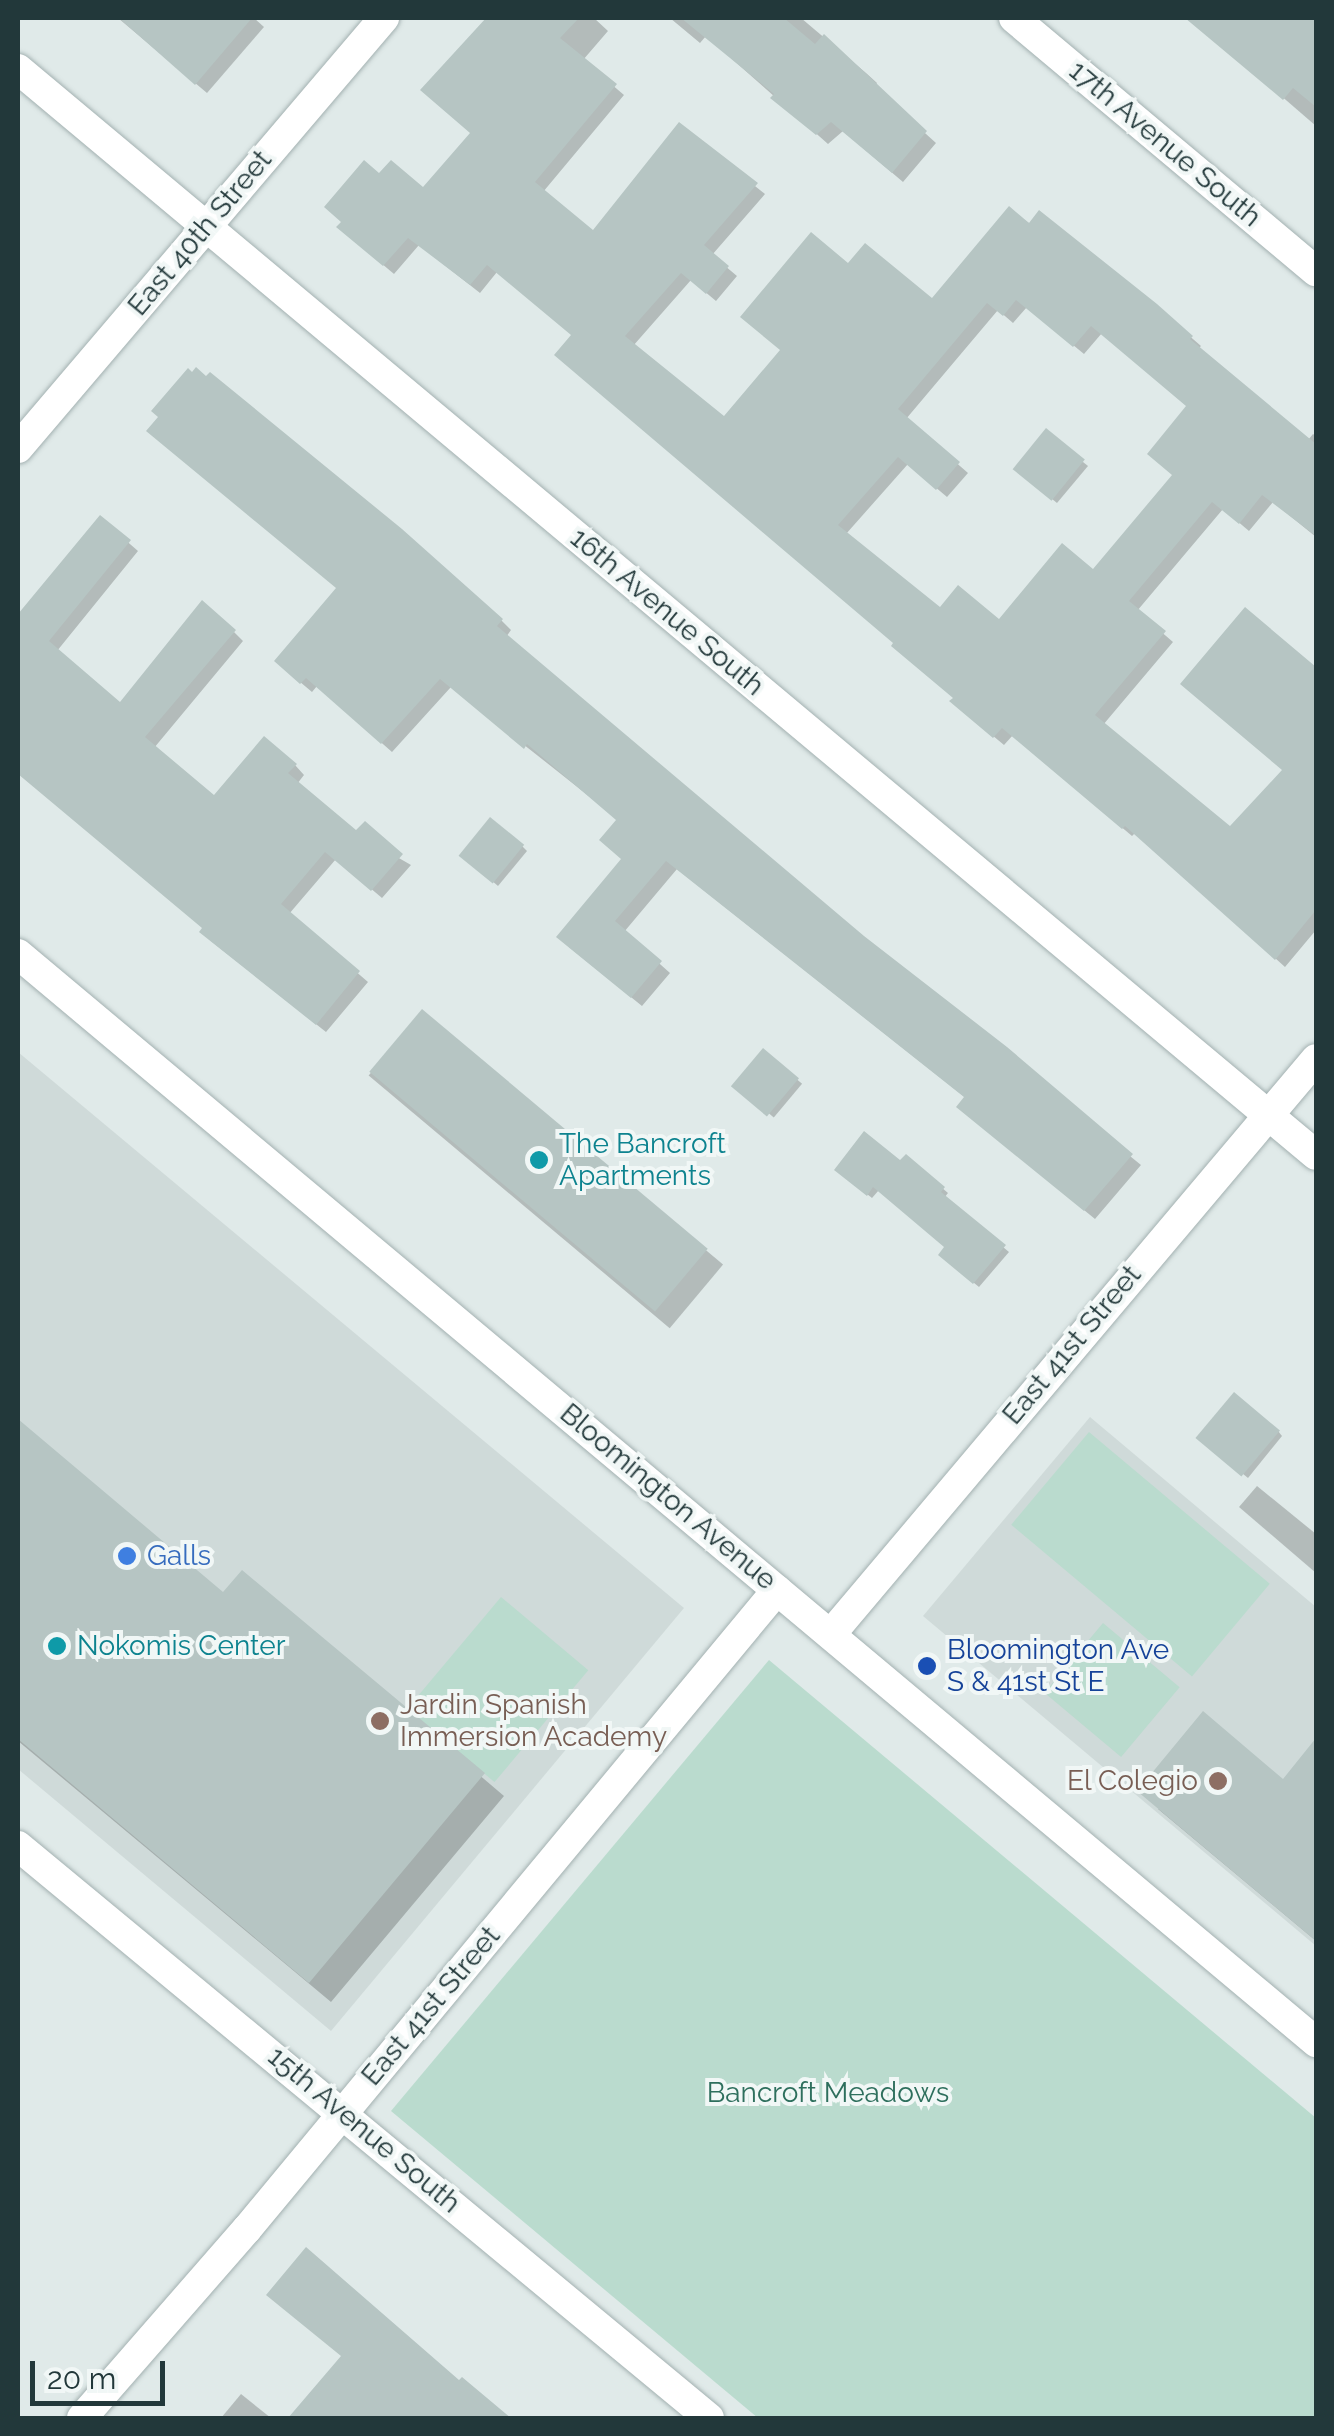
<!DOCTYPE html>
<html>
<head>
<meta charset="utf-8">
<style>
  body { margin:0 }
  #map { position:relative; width:1334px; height:2436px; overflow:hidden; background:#e0eae9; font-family:Raleway,sans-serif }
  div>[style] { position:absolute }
  .built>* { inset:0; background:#cfdad9 }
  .green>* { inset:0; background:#badbce; transform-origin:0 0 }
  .shadow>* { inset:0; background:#0003; transform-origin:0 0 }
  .building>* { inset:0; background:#b6c5c3; transform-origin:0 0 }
  .roads { filter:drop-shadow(0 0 2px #a3b1b1) drop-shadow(0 0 2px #a3b1b1) }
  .minor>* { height:30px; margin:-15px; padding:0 15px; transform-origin:15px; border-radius:15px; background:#fff }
  .dots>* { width:28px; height:28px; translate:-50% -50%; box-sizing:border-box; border:5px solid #f1f7f6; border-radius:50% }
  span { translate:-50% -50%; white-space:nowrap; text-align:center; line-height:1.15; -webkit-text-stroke:8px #f1f7f6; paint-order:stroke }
  .street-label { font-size:28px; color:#22383a }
  .culture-label { font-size:28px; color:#0d838f }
  .left { translate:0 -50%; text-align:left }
  .shop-label { font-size:28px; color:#366cbe }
  .transit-label { font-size:28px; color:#164399 }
  .education-label { font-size:28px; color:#785e54 }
  .right { translate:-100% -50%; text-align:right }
  .park-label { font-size:28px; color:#2e6f5d }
  .frame { position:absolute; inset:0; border:20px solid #22383a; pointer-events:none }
  .scale { position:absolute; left:30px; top:2361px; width:135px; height:45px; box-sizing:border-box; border:5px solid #22383a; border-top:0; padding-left:12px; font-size:30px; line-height:35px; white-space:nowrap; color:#22383a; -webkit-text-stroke:8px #f1f7f6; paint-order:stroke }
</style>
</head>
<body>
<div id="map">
  <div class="built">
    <i style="clip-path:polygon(18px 1052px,684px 1608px,331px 2031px,18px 1769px)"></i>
    <i style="clip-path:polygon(1090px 1417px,1316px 1607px,1316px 1946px,923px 1616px)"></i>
  </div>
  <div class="green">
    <i style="left:1089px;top:1432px;width:236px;height:121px;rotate:40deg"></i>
    <i style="left:501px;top:1597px;width:114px;height:146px;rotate:40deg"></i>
    <i style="left:1103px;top:1623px;width:100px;height:91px;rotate:40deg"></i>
    <i style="clip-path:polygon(769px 1660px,1316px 2118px,1316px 2418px,758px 2418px,391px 2111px)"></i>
  </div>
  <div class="shadow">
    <i style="clip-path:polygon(118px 18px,254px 18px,264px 27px,207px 93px)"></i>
    <i style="clip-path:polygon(evenodd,488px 18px,594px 18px,608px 31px,583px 60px,624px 95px,543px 192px,593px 234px,680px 126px,765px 194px,712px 255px,737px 276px,716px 301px,691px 280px,633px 346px,724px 420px,849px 267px,932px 301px,1009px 210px,1155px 306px,1201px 346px,1198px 349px,1308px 440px,1313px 434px,1316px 436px,1316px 537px,1273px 502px,1249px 531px,1223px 509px,1137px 611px,1173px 642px,1103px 725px,1230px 830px,1285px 771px,1246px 610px,1316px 670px,1316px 930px,1285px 967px,1135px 833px,1132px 836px,1013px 735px,1004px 745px,962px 710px,955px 698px,574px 336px,497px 272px,480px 293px,419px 245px,394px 274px,349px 236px,379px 176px,423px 190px,473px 133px,424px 90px,488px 18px,1027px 307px,1084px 354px,1102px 333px,1188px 407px,1175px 476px,1093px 572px,999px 623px,940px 610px,846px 534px,908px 464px,947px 497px,968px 473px,906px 419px,998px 310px,1013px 323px,1027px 307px)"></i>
    <i style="clip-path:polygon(670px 18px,801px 18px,866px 73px,877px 83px,874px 87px,936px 143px,903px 182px,843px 131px,828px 144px,706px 36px,700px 43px)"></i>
    <i style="clip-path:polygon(1200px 18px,1316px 18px,1316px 126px,1196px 22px)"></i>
    <i style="clip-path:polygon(1083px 462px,1088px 466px,1057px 503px,1020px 473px)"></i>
    <i style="clip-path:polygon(100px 518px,138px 551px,57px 651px,120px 705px,234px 632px,243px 641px,154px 748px,215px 798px,295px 765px,304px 775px,297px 784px,357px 834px,411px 865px,382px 898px,336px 859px,289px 914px,368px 982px,326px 1032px,211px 941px,205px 929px,18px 773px,18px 618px)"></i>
    <i style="clip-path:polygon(338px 589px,501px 620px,511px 630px,506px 637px,862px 938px,1141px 1165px,1095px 1219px,969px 1116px,966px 1098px,677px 869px,624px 932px,670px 973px,642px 1006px,569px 947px,624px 859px,619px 820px,451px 687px,392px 752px,317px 686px,312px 692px,287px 671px)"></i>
    <i style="clip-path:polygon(522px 846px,527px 851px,498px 886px,462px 855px)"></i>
    <i style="left:422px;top:1012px;width:393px;height:83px;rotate:40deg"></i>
    <i style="left:763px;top:1051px;width:51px;height:44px;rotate:40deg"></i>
    <i style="clip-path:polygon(906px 1157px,948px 1193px,944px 1198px,1009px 1252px,979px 1287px,946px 1260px,948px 1247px,879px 1190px,872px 1198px,842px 1174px,901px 1164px)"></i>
    <i style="clip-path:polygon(18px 1422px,223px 1595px,242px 1573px,504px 1796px,331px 2002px,18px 1741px)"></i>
    <i style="clip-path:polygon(1278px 1431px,1282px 1436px,1248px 1478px,1204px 1442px)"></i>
    <i style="clip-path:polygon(1257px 1486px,1316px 1534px,1316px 1573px,1239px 1507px)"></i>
    <i style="clip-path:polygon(1316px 1742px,1316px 1941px,1158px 1809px,1283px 1782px)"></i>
    <i style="clip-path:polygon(343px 2357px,460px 2383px,506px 2418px,292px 2418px)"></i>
    <i style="clip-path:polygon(241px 2394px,271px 2418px,221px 2418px)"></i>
  </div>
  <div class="building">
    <i style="clip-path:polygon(119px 18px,252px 18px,195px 85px)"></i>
    <i style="clip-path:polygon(evenodd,486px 18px,579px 18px,560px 38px,617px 84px,535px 182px,593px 230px,679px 122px,758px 183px,704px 245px,729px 266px,706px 294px,681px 273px,625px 336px,724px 416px,780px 350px,740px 317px,811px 232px,848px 263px,865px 243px,932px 298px,1009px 206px,1029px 223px,1039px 210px,1157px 304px,1193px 336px,1190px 339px,1316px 444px,1316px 536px,1262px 495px,1239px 524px,1212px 502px,1129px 601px,1166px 631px,1095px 715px,1230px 826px,1282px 770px,1180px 684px,1245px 607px,1316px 667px,1316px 910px,1275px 960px,1125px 826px,1122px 829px,1002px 728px,993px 738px,949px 701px,953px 698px,891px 646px,893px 643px,554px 355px,571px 335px,487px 265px,470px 285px,408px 238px,383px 266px,336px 227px,341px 222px,324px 207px,364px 160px,379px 173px,391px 160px,423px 187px,470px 133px,420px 90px,486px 18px,1016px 300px,1073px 347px,1091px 326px,1186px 406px,1147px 454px,1172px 475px,1093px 569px,1062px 543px,999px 619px,958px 585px,940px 607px,838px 525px,898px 457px,936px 490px,960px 462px,898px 409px,987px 303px,1003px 316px,1016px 300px)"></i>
    <i style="clip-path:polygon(681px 18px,784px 18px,815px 44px,824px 34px,927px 131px,892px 173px,831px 122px,816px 135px,770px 98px,774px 94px)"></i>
    <i style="clip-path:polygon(1185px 18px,1316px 18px,1316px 107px,1293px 88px,1283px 100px)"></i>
    <i style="clip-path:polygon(196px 367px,206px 376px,210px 372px,402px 529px,503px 619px,497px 626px,864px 936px,1007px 1047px,1133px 1154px,1084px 1211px,956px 1107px,964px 1097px,666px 861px,615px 921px,662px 961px,631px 998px,556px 937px,621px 859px,599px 840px,616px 820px,527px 744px,524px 749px,440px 679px,381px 744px,306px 678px,300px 684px,274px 661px,336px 588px,146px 431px,158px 417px,151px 411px,188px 368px,192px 372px)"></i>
    <i style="left:1046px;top:428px;width:50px;height:53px;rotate:39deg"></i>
    <i style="clip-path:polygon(100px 515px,131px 540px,49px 641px,120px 702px,202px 600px,236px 630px,145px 737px,214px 795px,264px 736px,297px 764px,288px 773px,356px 830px,365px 821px,403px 854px,371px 891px,325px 852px,281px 904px,360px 971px,316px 1025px,199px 932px,202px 928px,18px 774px,18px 614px)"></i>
    <i style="left:490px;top:817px;width:44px;height:50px;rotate:39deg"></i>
    <i style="left:422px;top:1009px;width:373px;height:82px;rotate:40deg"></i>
    <i style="left:763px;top:1048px;width:47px;height:50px;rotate:40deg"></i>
    <i style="clip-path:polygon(864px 1131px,900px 1160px,906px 1154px,945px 1187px,941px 1192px,1006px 1245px,973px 1284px,938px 1255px,944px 1247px,873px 1187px,867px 1196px,834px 1170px)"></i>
    <i style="left:1234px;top:1392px;width:60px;height:60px;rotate:40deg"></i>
    <i style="clip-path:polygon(18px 1419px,223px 1592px,242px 1570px,485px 1773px,309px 1983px,18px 1739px)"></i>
    <i style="clip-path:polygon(1203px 1711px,1283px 1779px,1316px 1738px,1316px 1941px,1137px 1791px)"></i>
    <i style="clip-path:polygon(306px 2247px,459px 2380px,462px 2377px,511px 2418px,288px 2418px,341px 2356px,266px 2295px)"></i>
  </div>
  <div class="roads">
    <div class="minor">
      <i style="left:1014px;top:18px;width:394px;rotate:40deg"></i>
      <i style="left:18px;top:69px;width:1692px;rotate:39.92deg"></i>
      <i style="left:18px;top:448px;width:565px;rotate:-49.6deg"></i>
      <i style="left:18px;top:954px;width:1694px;rotate:39.97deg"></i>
      <i style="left:831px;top:1634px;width:752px;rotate:-49.85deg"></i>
      <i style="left:18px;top:1846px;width:897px;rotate:39.62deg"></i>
      <i style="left:82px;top:2418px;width:251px;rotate:-48.9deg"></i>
      <i style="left:247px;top:2229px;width:830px;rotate:-50.33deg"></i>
    </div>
  </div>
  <div class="dots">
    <i style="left:539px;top:1160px;background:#0f9aa8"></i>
    <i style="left:127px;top:1556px;background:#3f7fe0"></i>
    <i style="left:57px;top:1646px;background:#0f9aa8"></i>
    <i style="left:927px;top:1666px;background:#1a4fb4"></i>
    <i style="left:380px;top:1721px;background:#8d6e63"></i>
    <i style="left:1218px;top:1781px;background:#8d6e63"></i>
  </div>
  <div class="street-label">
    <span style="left:1165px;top:144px;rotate:40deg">17th Avenue South</span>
    <span style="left:200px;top:233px;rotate:-50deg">East 40th Street</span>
    <span style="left:667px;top:612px;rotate:40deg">16th Avenue South</span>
    <span style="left:1072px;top:1345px;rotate:-50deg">East 41st Street</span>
    <span style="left:668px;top:1497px;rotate:40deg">Bloomington Avenue</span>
    <span style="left:431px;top:2006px;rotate:-50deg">East 41st Street</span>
    <span style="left:364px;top:2130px;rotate:40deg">15th Avenue South</span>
  </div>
  <div class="culture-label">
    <span class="left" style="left:559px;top:1160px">The Bancroft<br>Apartments</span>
    <span class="left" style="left:77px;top:1646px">Nokomis Center</span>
  </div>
  <div class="shop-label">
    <span class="left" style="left:147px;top:1556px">Galls</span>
  </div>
  <div class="transit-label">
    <span class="left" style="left:947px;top:1666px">Bloomington Ave<br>S &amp; 41st St E</span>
  </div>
  <div class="education-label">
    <span class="left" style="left:400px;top:1721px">Jardin Spanish<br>Immersion Academy</span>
    <span class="right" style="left:1198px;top:1781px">El Colegio</span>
  </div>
  <div class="park-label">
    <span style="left:828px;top:2093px">Bancroft Meadows</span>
  </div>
  <div class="frame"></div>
  <div class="scale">20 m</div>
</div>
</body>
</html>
